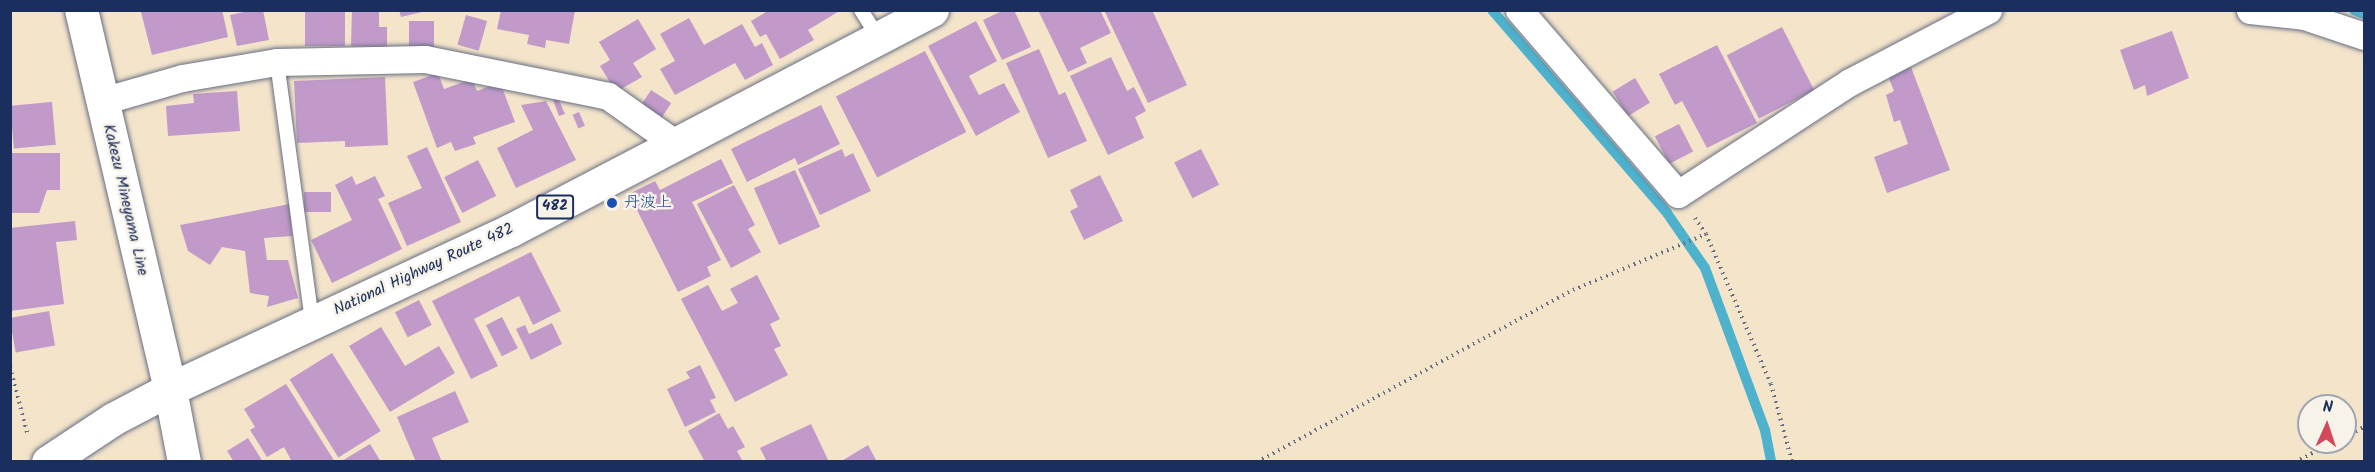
<!DOCTYPE html>
<html>
<head>
<meta charset="utf-8">
<style>
  body { margin:0 }
  #map { position:relative; width:2375px; height:472px; overflow:hidden; background:#f3e4ca; font-family:Kalam,"Klee One",sans-serif }
  div>[style] { position:absolute }
  .stream>* { height:10px; margin:-5px; padding:0 5px; transform-origin:5px; border-radius:5px; background:#4eb2cd }
  .building>* { inset:0; background:#c19ac9; transform-origin:0 0 }
  .path>* { height:4px; margin-top:-2px; transform-origin:0; background:repeating-linear-gradient(90deg,#676e84 0 1.5px,transparent 0 6px) }
  .roads { filter:drop-shadow(0 0 2px #676e84) drop-shadow(0 0 2px #676e84) }
  .lane>* { height:14px; margin:-7px; padding:0 7px; transform-origin:7px; border-radius:7px; background:#fff }
  .street>* { height:27px; margin:-13.5px; padding:0 13.5px; transform-origin:13.5px; border-radius:13.5px; background:#fff }
  .secondary>* { height:33px; margin:-16.5px; padding:0 16.5px; transform-origin:16.5px; border-radius:16.5px; background:#fff }
  .highway>* { height:33px; margin:-16.5px; padding:0 16.5px; transform-origin:16.5px; border-radius:16.5px; background:#fff }
  .dots>* { width:16px; height:16px; translate:-50% -50%; box-sizing:border-box; border:3px solid #f7f3e8; border-radius:50% }
  span { translate:-50% -50%; white-space:nowrap; text-align:center; line-height:1.15; -webkit-text-stroke:5px #f7f3e8; paint-order:stroke }
  .shield-label span { padding:2px 4px; background:#f7f3e8; border:2px solid; border-radius:4px; -webkit-text-stroke-width:0 }
  .shield-label { font-size:15px; color:#1b2f5e; font-weight:700 }
  .street-label { font-size:16px; color:#1b2f5e }
  .transit-label { font-size:16px; color:#164399 }
  .left { translate:0 -50%; text-align:left }
  .frame { position:absolute; inset:0; border:12px solid #1b2f5e; pointer-events:none }
  .north { position:absolute; left:2297px; top:394px; width:60px; height:60px; box-sizing:border-box; background:#f7f3e8; border:2px solid #9fa5b1; border-radius:50%; rotate:3deg; font-size:16px; font-weight:700; line-height:24px; text-align:center; color:#1b2f5e }
  .north::after { content:''; display:block; margin:auto; width:21px; height:27px; background:#d1495b; clip-path:polygon(50% 0,100% 100%,50% 72%,0 100%) }
</style>
</head>
<body>
<div id="map">
  <div class="stream">
    <i style="left:1492px;top:10px;width:268px;rotate:49.2deg"></i>
    <i style="left:1667px;top:213px;width:67px;rotate:55.4deg"></i>
    <i style="left:1705px;top:268px;width:173px;rotate:69.7deg"></i>
    <i style="left:1765px;top:430px;width:33px;rotate:79deg"></i>
    <i style="left:2354px;top:10px;width:11px;rotate:22deg"></i>
  </div>
  <div class="building">
    <i style="clip-path:polygon(222px 10px,228px 37px,152px 55px,141px 12px)"></i>
    <i style="clip-path:polygon(253px 10px,263px 10px,269px 40px,237px 46px,230px 15px)"></i>
    <i style="left:305px;top:10px;width:40px;height:36px"></i>
    <i style="clip-path:polygon(352px 10px,379px 10px,379px 27px,387px 27px,387px 47px,351px 46px)"></i>
    <i style="clip-path:polygon(399px 10px,426px 10px,426px 11px,401px 17px)"></i>
    <i style="clip-path:polygon(501px 10px,575px 10px,569px 44px,546px 40px,545px 48px,527px 44px,529px 35px,497px 29px)"></i>
    <i style="clip-path:polygon(765px 10px,841px 10px,808px 30px,814px 40px,780px 59px,766px 34px,760px 37px,751px 21px,766px 12px)"></i>
    <i style="clip-path:polygon(1004px 10px,1014px 10px,1031px 47px,1002px 60px,983px 20px)"></i>
    <i style="clip-path:polygon(1038px 10px,1100px 10px,1111px 33px,1080px 48px,1087px 63px,1068px 72px)"></i>
    <i style="clip-path:polygon(1104px 10px,1152px 10px,1187px 85px,1148px 103px)"></i>
    <i style="left:466px;top:15px;width:22px;height:31px;rotate:16deg"></i>
    <i style="clip-path:polygon(689px 18px,704px 45px,742px 24px,755px 47px,762px 43px,773px 65px,745px 80px,735px 63px,675px 95px,660px 69px,675px 61px,660px 34px)"></i>
    <i style="clip-path:polygon(638px 19px,656px 49px,633px 63px,642px 77px,616px 92px,600px 66px,610px 60px,599px 42px)"></i>
    <i style="left:409px;top:21px;width:25px;height:27px"></i>
    <i style="clip-path:polygon(976px 21px,997px 61px,969px 76px,979px 95px,1004px 83px,1020px 112px,976px 136px,928px 46px)"></i>
    <i style="left:1782px;top:27px;width:71px;height:62px;rotate:63deg"></i>
    <i style="clip-path:polygon(2172px 31px,2189px 78px,2147px 96px,2145px 85px,2134px 90px,2120px 50px)"></i>
    <i style="clip-path:polygon(1717px 45px,1757px 123px,1707px 148px,1682px 101px,1675px 105px,1659px 74px)"></i>
    <i style="clip-path:polygon(1039px 49px,1059px 95px,1065px 92px,1087px 141px,1048px 158px,1006px 63px)"></i>
    <i style="left:925px;top:51px;width:91px;height:100px;rotate:63deg"></i>
    <i style="clip-path:polygon(1111px 57px,1127px 91px,1134px 87px,1146px 111px,1135px 117px,1144px 138px,1108px 155px,1070px 76px)"></i>
    <i style="clip-path:polygon(1911px 67px,1950px 170px,1887px 193px,1874px 157px,1908px 144px,1900px 120px,1894px 122px,1886px 95px,1894px 91px,1888px 76px)"></i>
    <i style="clip-path:polygon(438px 73px,444px 89px,472px 79px,477px 91px,500px 82px,515px 122px,473px 137px,476px 144px,455px 151px,451px 142px,437px 148px,413px 82px)"></i>
    <i style="clip-path:polygon(385px 77px,388px 145px,345px 147px,345px 141px,297px 143px,294px 81px)"></i>
    <i style="left:1635px;top:78px;width:29px;height:26px;rotate:59deg"></i>
    <i style="left:651px;top:90px;width:24px;height:18px;rotate:33deg"></i>
    <i style="clip-path:polygon(237px 91px,240px 131px,168px 136px,166px 106px,194px 103px,193px 94px)"></i>
    <i style="clip-path:polygon(558px 98px,565px 114px,559px 116px,553px 100px)"></i>
    <i style="clip-path:polygon(546px 101px,576px 160px,516px 188px,497px 148px,533px 130px,521px 105px)"></i>
    <i style="left:52px;top:102px;width:43px;height:42px;rotate:85deg"></i>
    <i style="clip-path:polygon(821px 105px,840px 144px,798px 165px,795px 158px,747px 182px,731px 149px)"></i>
    <i style="left:579px;top:112px;width:15px;height:7px;rotate:67deg"></i>
    <i style="left:1679px;top:124px;width:31px;height:27px;rotate:63deg"></i>
    <i style="clip-path:polygon(427px 147px,461px 222px,407px 246px,388px 203px,422px 188px,407px 156px)"></i>
    <i style="clip-path:polygon(842px 149px,845px 157px,853px 153px,871px 191px,820px 215px,798px 169px)"></i>
    <i style="left:1201px;top:149px;width:40px;height:30px;rotate:63deg"></i>
    <i style="clip-path:polygon(10px 153px,60px 153px,60px 190px,47px 190px,39px 213px,10px 213px)"></i>
    <i style="clip-path:polygon(721px 159px,733px 183px,692px 202px,721px 260px,707px 267px,711px 276px,678px 292px,629px 194px,655px 181px,660px 190px)"></i>
    <i style="left:478px;top:160px;width:40px;height:38px;rotate:63deg"></i>
    <i style="left:795px;top:170px;width:62px;height:45px;rotate:66deg"></i>
    <i style="clip-path:polygon(1100px 175px,1123px 221px,1084px 240px,1070px 211px,1078px 207px,1070px 190px)"></i>
    <i style="clip-path:polygon(352px 176px,356px 185px,375px 176px,385px 196px,378px 199px,402px 249px,332px 283px,311px 240px,352px 220px,335px 185px)"></i>
    <i style="clip-path:polygon(734px 185px,755px 225px,748px 229px,761px 252px,731px 268px,697px 204px)"></i>
    <i style="left:304px;top:192px;width:27px;height:20px"></i>
    <i style="clip-path:polygon(290px 204px,292px 236px,264px 238px,267px 260px,288px 260px,298px 298px,267px 307px,269px 296px,250px 293px,245px 251px,222px 247px,210px 265px,188px 251px,180px 225px)"></i>
    <i style="clip-path:polygon(75px 221px,77px 240px,56px 242px,64px 304px,10px 311px,10px 228px)"></i>
    <i style="clip-path:polygon(531px 252px,561px 311px,533px 325px,519px 296px,474px 319px,498px 366px,471px 379px,432px 301px)"></i>
    <i style="clip-path:polygon(757px 275px,780px 319px,770px 324px,781px 346px,774px 349px,788px 375px,735px 402px,681px 299px,708px 285px,722px 311px,738px 303px,730px 289px)"></i>
    <i style="left:419px;top:300px;width:28px;height:27px;rotate:63deg"></i>
    <i style="left:49px;top:311px;width:35px;height:40px;rotate:80deg"></i>
    <i style="left:502px;top:317px;width:35px;height:18px;rotate:63deg"></i>
    <i style="clip-path:polygon(552px 323px,562px 344px,531px 360px,516px 329px,525px 325px,529px 334px)"></i>
    <i style="clip-path:polygon(381px 327px,405px 366px,439px 346px,455px 373px,390px 412px,349px 346px)"></i>
    <i style="left:332px;top:353px;width:92px;height:50px;rotate:58deg"></i>
    <i style="clip-path:polygon(700px 365px,716px 398px,710px 400px,716px 412px,685px 427px,667px 389px,690px 378px,686px 372px)"></i>
    <i style="clip-path:polygon(286px 384px,335px 462px,292px 462px,284px 447px,267px 457px,250px 430px,255px 427px,244px 409px)"></i>
    <i style="clip-path:polygon(455px 391px,469px 422px,432px 438px,442px 462px,416px 462px,397px 417px)"></i>
    <i style="clip-path:polygon(719px 413px,728px 429px,733px 426px,745px 447px,737px 451px,743px 462px,705px 462px,688px 431px)"></i>
    <i style="clip-path:polygon(811px 424px,829px 462px,767px 462px,760px 448px)"></i>
    <i style="clip-path:polygon(248px 438px,263px 462px,234px 462px,227px 451px)"></i>
    <i style="clip-path:polygon(370px 444px,381px 462px,340px 462px)"></i>
    <i style="clip-path:polygon(868px 445px,877px 462px,840px 462px)"></i>
  </div>
  <div class="path">
    <i style="left:1695px;top:218px;width:19px;rotate:55deg"></i>
    <i style="left:1706px;top:234px;width:163px;rotate:66.6deg"></i>
    <i style="left:1771px;top:384px;width:81px;rotate:74.9deg"></i>
    <i style="left:10px;top:367px;width:71px;rotate:75.4deg"></i>
    <i style="left:2345px;top:437px;width:21px;rotate:-28deg"></i>
    <i style="left:1257px;top:462px;width:360px;rotate:-28.6deg"></i>
    <i style="left:1573px;top:290px;width:144px;rotate:-22.8deg"></i>
    <i style="left:2295px;top:462px;width:44px;rotate:-27.1deg"></i>
  </div>
  <div class="roads">
    <div class="lane">
      <i style="left:861px;top:10px;width:34px;rotate:58deg"></i>
      <i style="left:277px;top:62px;width:262px;rotate:82.3deg"></i>
    </div>
    <div class="street">
      <i style="left:1519px;top:10px;width:243px;rotate:49.2deg"></i>
      <i style="left:1678px;top:194px;width:205px;rotate:-33.1deg"></i>
      <i style="left:1850px;top:82px;width:156px;rotate:-27.6deg"></i>
      <i style="left:2250px;top:10px;width:54px;rotate:6.3deg"></i>
      <i style="left:2304px;top:16px;width:63px;rotate:18.4deg"></i>
      <i style="left:102px;top:101px;width:83px;rotate:-16deg"></i>
      <i style="left:182px;top:78px;width:96px;rotate:-9.6deg"></i>
      <i style="left:277px;top:62px;width:148px;rotate:-1.2deg"></i>
      <i style="left:425px;top:59px;width:187px;rotate:11.4deg"></i>
      <i style="left:608px;top:96px;width:83px;rotate:35.2deg"></i>
    </div>
    <div class="secondary">
      <i style="left:48px;top:462px;width:78px;rotate:-33.5deg"></i>
      <i style="left:113px;top:419px;width:64px;rotate:-27.8deg"></i>
      <i style="left:170px;top:389px;width:389px;rotate:-103.2deg"></i>
    </div>
    <div class="highway">
      <i style="left:184px;top:462px;width:74px;rotate:-100.9deg"></i>
      <i style="left:170px;top:389px;width:376px;rotate:-25deg"></i>
      <i style="left:511px;top:230px;width:475px;rotate:-27.6deg"></i>
    </div>
  </div>
  <div class="dots">
    <i style="left:612px;top:203px;background:#1a4fb4"></i>
  </div>
  <div class="shield-label">
    <span style="left:555px;top:207px">482</span>
  </div>
  <div class="street-label">
    <span style="left:125px;top:200px;rotate:77deg">Kakezu Mineyama Line</span>
    <span style="left:424px;top:270px;rotate:-25deg">National Highway Route 482</span>
  </div>
  <div class="transit-label">
    <span class="left" style="left:624px;top:203px">丹波上</span>
  </div>
  <div class="frame"></div>
  <div class="north">N</div>
</div>
</body>
</html>
